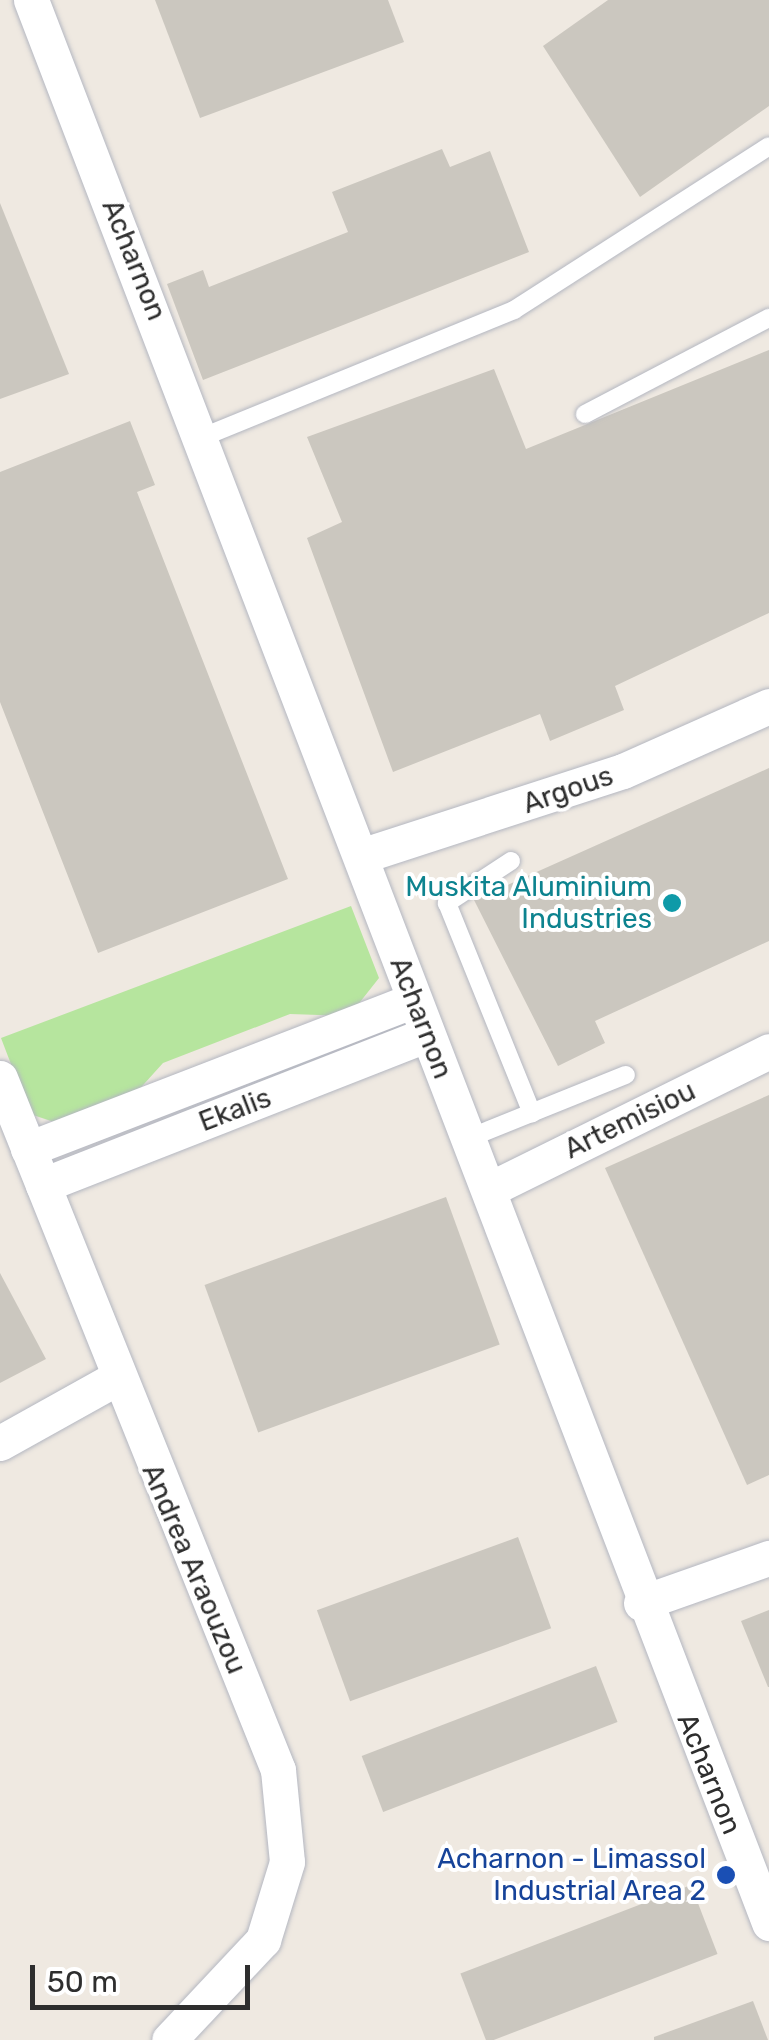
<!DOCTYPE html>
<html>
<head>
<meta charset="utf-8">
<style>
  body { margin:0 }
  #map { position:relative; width:769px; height:2040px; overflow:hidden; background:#efe9e1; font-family:Rubik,sans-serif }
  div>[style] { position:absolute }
  .green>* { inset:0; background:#b6e59e }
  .building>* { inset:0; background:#cbc7bf; transform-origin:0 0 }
  .roads { filter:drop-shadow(0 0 2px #b4b7c1) drop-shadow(0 0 2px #b4b7c1) }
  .service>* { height:18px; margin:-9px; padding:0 9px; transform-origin:9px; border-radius:9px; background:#fff }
  .minor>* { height:35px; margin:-17.5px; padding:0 17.5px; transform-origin:17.5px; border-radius:17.5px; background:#fff }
  .dots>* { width:28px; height:28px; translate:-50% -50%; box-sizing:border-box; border:5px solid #fff; border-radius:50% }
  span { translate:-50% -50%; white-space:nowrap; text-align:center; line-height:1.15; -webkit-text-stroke:8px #fff; paint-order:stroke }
  .street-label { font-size:28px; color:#2e2e2e }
  .culture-label { font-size:28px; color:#0d838f }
  .right { translate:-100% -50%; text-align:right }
  .transit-label { font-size:28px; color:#164399 }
  .scale { position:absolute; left:30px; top:1965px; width:220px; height:45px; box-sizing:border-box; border:5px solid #2e2e2e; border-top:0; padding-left:12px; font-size:30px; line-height:35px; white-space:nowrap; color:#2e2e2e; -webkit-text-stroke:8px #fff; paint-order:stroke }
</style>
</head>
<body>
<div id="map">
  <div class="green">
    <i style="clip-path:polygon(351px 906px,379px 978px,349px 1016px,290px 1014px,163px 1063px,135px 1094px,60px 1124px,30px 1114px,1px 1038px)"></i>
  </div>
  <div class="building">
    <i style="clip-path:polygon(155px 0,388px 0,404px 42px,200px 118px)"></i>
    <i style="clip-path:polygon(608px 0,769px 0,769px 106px,640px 197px,543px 46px)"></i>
    <i style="clip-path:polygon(442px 149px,450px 167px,490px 151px,529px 252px,203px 380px,167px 284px,203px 270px,209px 287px,348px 232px,332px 192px)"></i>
    <i style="clip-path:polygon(0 203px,69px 374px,0 399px)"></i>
    <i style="clip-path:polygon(769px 350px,769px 613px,615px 686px,624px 710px,550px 741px,540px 714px,393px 772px,307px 538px,342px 522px,307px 437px,494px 369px,526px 449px)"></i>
    <i style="clip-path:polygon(130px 421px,155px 485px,137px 492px,288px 879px,98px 953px,0 702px,0 472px)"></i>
    <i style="clip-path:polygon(769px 768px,769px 941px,595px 1021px,605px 1043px,558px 1066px,474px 900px)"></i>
    <i style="clip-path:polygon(769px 1095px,769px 1475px,747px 1485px,605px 1168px)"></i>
    <i style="left:446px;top:1197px;width:157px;height:257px;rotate:70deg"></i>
    <i style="clip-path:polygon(0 1273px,46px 1359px,0 1383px)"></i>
    <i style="left:518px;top:1537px;width:97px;height:214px;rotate:70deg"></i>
    <i style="clip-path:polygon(769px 1610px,769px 1687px,768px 1687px,741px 1621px)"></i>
    <i style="left:596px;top:1666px;width:60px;height:251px;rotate:69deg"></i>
    <i style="left:691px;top:1885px;width:74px;height:247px;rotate:69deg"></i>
    <i style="clip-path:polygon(753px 2001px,768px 2040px,654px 2040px,654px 2037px)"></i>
  </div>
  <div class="roads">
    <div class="service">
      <i style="left:585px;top:414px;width:208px;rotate:-27.6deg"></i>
      <i style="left:203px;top:437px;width:336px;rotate:-22.2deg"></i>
      <i style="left:514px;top:310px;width:303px;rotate:-32.7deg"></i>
      <i style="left:511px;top:861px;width:77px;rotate:146.7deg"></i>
      <i style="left:447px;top:903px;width:227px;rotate:68deg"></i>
      <i style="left:469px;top:1138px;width:169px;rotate:-21.9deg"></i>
    </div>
    <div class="minor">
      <i style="left:31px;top:0;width:2060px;rotate:69deg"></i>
      <i style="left:361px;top:856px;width:275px;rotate:-18deg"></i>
      <i style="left:623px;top:771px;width:160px;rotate:-24deg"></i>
      <i style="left:0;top:1078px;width:746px;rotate:68.11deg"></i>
      <i style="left:278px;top:1770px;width:92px;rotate:84.4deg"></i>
      <i style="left:287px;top:1862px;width:82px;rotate:107.1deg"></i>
      <i style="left:263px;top:1940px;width:137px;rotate:133.2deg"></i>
      <i style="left:28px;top:1149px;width:412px;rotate:-21.1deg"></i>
      <i style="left:43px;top:1185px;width:411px;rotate:-21.4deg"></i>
      <i style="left:490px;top:1189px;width:311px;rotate:-26.3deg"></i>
      <i style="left:0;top:1443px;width:132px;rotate:-29.1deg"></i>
      <i style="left:641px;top:1603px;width:136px;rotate:-19.4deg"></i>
    </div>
  </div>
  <div class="dots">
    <i style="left:672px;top:903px;background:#0f9aa8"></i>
    <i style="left:726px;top:1875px;background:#1a4fb4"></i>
  </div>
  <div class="street-label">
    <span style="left:134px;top:260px;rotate:68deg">Acharnon</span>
    <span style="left:568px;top:790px;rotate:-19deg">Argous</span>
    <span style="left:421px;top:1018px;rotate:69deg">Acharnon</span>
    <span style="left:235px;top:1110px;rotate:-21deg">Ekalis</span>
    <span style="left:630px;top:1120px;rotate:-26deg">Artemisiou</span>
    <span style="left:194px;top:1569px;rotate:67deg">Andrea Araouzou</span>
    <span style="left:709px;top:1774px;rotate:68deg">Acharnon</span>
  </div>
  <div class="culture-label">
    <span class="right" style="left:652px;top:903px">Muskita Aluminium<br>Industries</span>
  </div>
  <div class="transit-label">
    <span class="right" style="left:706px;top:1875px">Acharnon - Limassol<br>Industrial Area 2</span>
  </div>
  <div class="scale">50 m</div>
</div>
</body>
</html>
